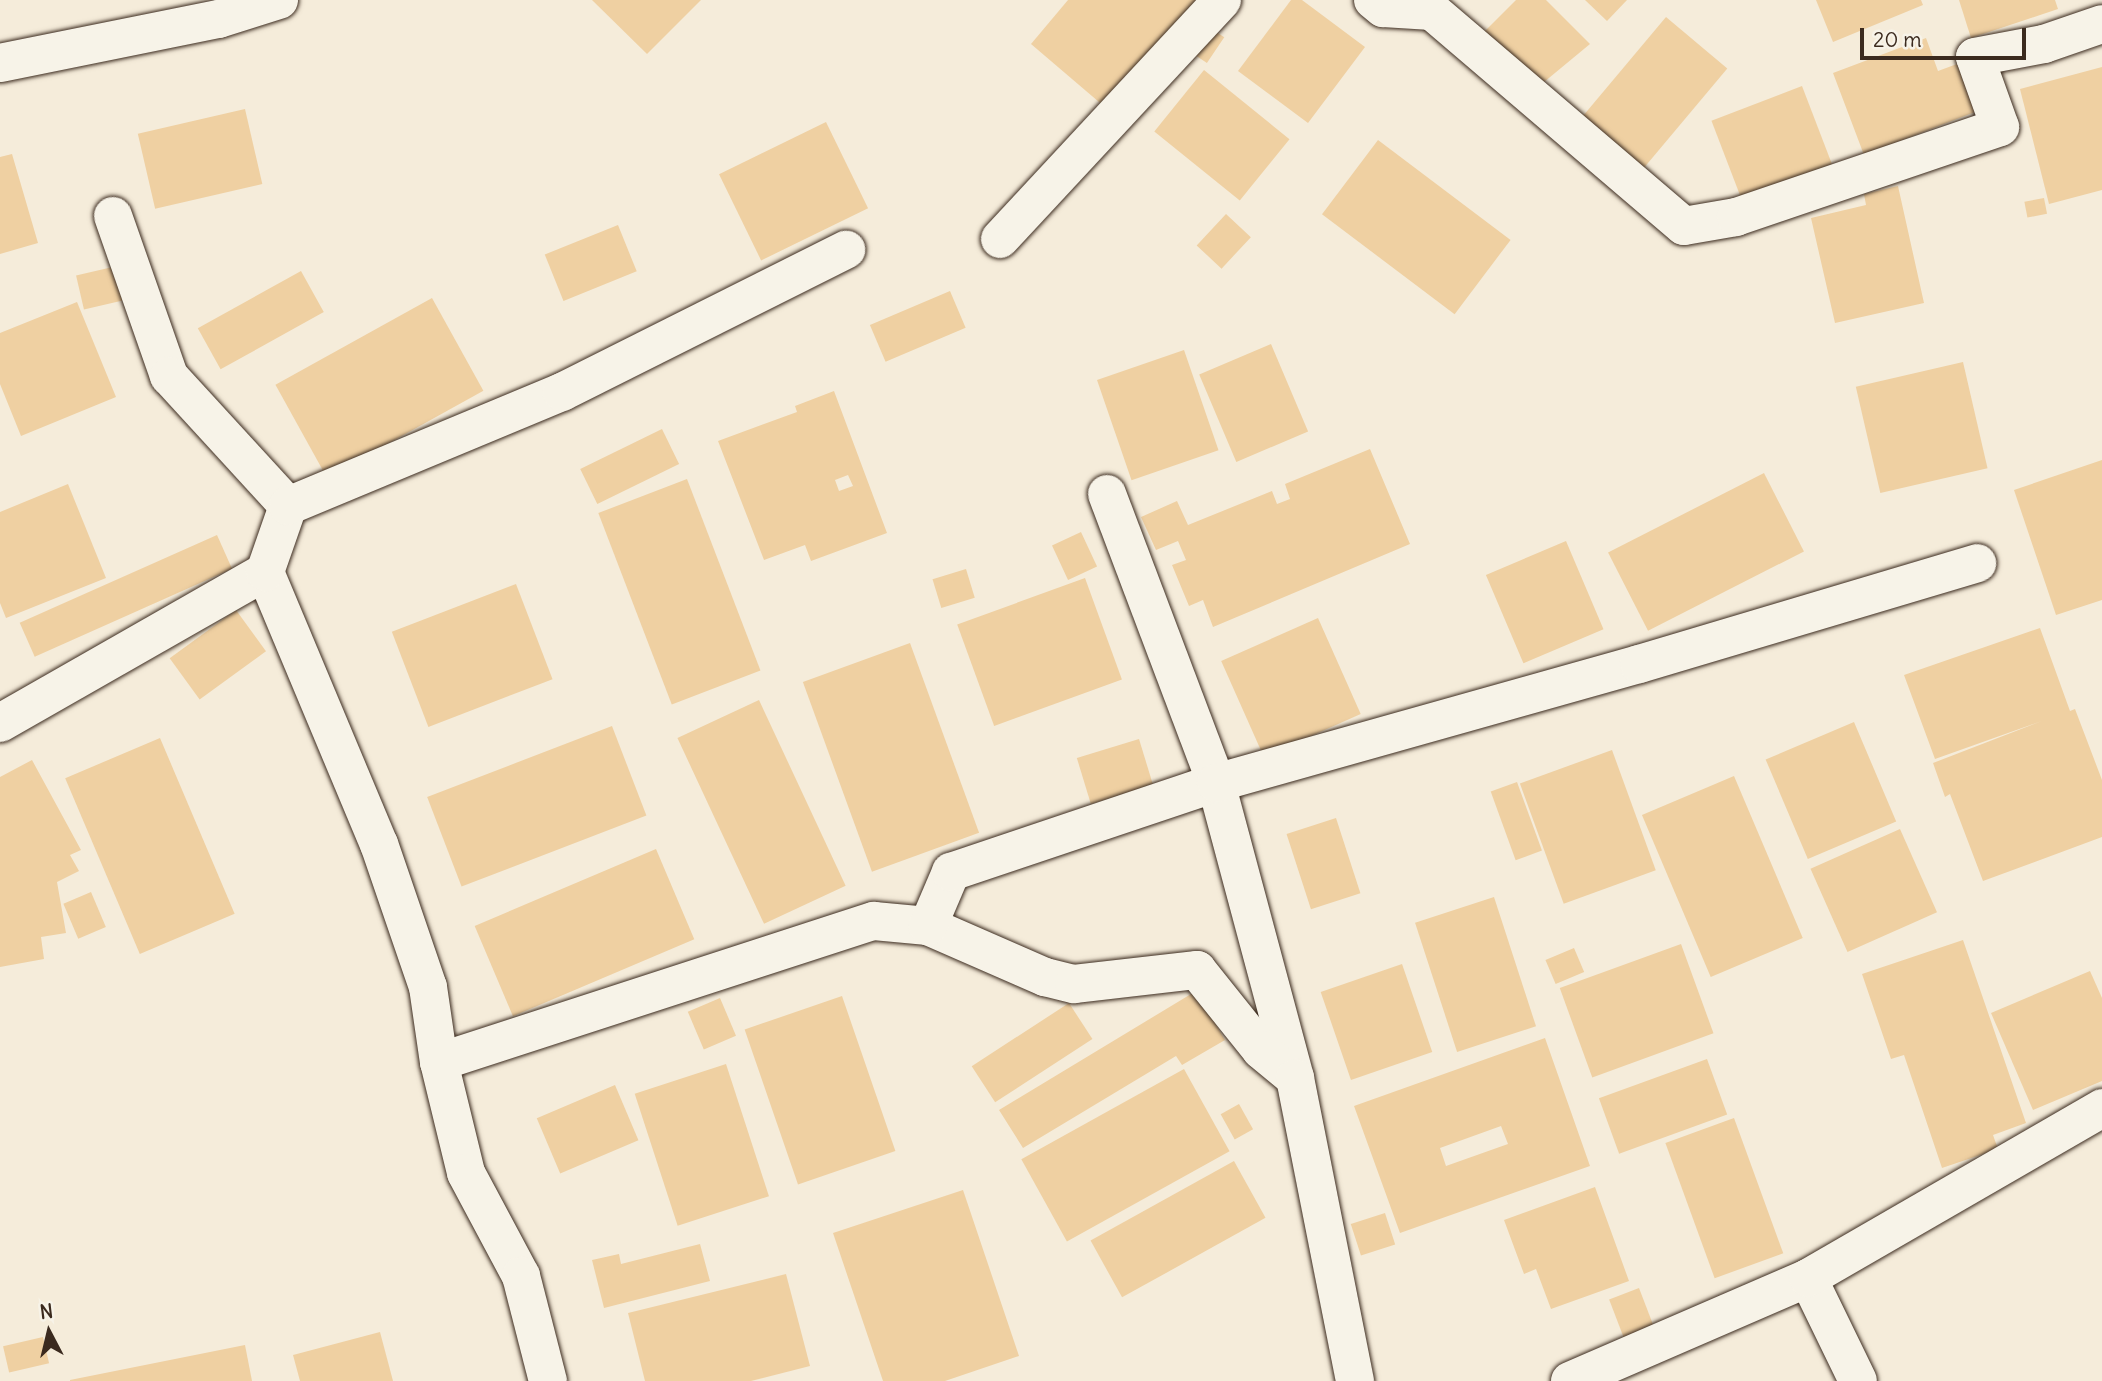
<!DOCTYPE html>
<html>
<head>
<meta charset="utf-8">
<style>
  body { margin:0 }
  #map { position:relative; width:2102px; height:1381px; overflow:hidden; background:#f5ecda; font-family:Delius,sans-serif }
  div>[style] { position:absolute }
  .building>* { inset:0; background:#efd0a2; transform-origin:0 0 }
  .roads { filter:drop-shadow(0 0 2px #3b2a1e) drop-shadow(0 0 2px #3b2a1e) }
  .minor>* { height:38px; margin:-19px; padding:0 19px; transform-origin:19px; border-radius:19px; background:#f7f3e8 }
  span { translate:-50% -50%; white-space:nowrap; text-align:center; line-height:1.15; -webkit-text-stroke:6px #f7f3e8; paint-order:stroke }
  .north { position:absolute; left:14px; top:1297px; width:70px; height:70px; -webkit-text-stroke:5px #f7f3e8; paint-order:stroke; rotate:353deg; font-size:19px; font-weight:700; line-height:28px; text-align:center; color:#3b2a1e }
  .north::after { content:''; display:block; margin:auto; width:24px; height:32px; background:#3b2a1e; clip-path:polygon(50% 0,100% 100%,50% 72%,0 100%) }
  .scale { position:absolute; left:1860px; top:28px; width:166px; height:32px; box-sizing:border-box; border:4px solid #3b2a1e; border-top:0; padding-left:9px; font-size:21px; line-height:24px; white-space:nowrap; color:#3b2a1e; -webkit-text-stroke:5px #f7f3e8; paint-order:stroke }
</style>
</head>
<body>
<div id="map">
  <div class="building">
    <i style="clip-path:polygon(592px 0,701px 0,647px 54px)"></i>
    <i style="clip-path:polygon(1068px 0,1199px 0,1106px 108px,1031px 44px)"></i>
    <i style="clip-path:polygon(1291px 0,1302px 0,1365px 47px,1308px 123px,1238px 71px)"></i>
    <i style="clip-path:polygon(1516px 0,1546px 0,1590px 44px,1532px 92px,1478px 38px)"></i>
    <i style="clip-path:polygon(1585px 0,1627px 0,1607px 21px)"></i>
    <i style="clip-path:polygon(1816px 0,1921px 0,1923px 5px,1833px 42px)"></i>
    <i style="clip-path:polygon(1959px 0,2055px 0,2058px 9px,1971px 38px)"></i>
    <i style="left:1666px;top:17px;width:80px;height:154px;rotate:40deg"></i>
    <i style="left:1206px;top:25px;width:22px;height:31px;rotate:34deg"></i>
    <i style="clip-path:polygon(1926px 38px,1938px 71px,1957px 64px,1975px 112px,1864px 155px,1833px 73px)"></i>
    <i style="clip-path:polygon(2102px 67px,2102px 190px,2049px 204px,2020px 89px)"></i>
    <i style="left:1204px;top:70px;width:110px;height:79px;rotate:39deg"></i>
    <i style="left:1802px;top:86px;width:84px;height:97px;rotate:69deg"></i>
    <i style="left:245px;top:109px;width:77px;height:110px;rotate:77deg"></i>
    <i style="left:826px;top:122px;width:96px;height:119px;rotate:64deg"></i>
    <i style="left:1378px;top:140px;width:166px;height:93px;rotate:37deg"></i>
    <i style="clip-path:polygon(12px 154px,38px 243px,0 254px,0 157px)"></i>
    <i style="clip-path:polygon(1898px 186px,1924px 303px,1835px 323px,1811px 218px,1866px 205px,1864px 194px)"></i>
    <i style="left:2044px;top:198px;width:16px;height:20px;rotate:79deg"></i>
    <i style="left:1226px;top:214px;width:34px;height:43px;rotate:43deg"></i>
    <i style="left:618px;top:225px;width:50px;height:79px;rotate:68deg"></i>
    <i style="left:117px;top:266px;width:35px;height:42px;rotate:77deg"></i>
    <i style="left:301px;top:271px;width:47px;height:118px;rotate:61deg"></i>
    <i style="left:950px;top:291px;width:40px;height:87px;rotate:67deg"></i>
    <i style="left:432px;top:298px;width:106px;height:179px;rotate:61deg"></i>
    <i style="clip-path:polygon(77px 302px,116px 397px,21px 436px,0 384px,0 333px)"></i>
    <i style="left:1271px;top:344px;width:95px;height:78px;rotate:67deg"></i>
    <i style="left:1184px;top:350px;width:106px;height:92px;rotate:71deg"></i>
    <i style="left:1963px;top:362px;width:109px;height:110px;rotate:77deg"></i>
    <i style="clip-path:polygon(evenodd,834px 391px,887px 533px,811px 561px,805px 545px,764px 560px,718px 441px,797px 412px,795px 406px,834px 391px,848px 475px,853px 486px,839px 491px,835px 480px,848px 475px)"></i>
    <i style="left:662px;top:429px;width:39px;height:91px;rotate:64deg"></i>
    <i style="clip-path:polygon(1370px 449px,1410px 544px,1213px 627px,1203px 600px,1189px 606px,1172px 565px,1186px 560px,1178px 541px,1156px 550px,1141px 517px,1177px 501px,1188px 525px,1272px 491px,1277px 504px,1290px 499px,1285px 484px)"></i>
    <i style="clip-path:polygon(2102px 460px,2102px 600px,2056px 615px,2014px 490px)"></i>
    <i style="left:1764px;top:473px;width:88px;height:175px;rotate:63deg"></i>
    <i style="left:687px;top:479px;width:205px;height:95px;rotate:69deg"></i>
    <i style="clip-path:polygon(68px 484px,106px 578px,6px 618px,0 603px,0 512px)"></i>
    <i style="left:1081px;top:532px;width:38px;height:32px;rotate:65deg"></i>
    <i style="left:217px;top:535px;width:37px;height:216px;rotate:66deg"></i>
    <i style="left:1566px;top:541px;width:96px;height:87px;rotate:67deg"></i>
    <i style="left:966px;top:569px;width:30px;height:35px;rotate:73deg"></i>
    <i style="left:1085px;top:578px;width:108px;height:136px;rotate:70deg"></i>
    <i style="left:516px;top:584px;width:102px;height:133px;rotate:69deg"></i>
    <i style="left:236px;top:610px;width:51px;height:82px;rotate:54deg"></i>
    <i style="left:1318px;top:618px;width:105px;height:106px;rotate:66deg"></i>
    <i style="clip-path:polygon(2040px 628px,2070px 711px,2075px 709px,2102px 780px,2102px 837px,1983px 881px,1950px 794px,1945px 797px,1933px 763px,2042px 721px,1935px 759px,1904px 675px)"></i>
    <i style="left:910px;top:643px;width:202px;height:114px;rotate:70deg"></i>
    <i style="left:759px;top:700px;width:205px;height:90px;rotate:65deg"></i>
    <i style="left:1854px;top:722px;width:108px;height:96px;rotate:67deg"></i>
    <i style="left:612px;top:726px;width:96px;height:198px;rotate:69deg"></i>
    <i style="left:160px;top:738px;width:191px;height:103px;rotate:67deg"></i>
    <i style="left:1139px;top:739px;width:48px;height:65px;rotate:73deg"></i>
    <i style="left:1612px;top:750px;width:128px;height:98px;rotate:70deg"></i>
    <i style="clip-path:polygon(32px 760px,81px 850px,70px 855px,79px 871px,57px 882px,66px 933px,41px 937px,44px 959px,0 967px,0 777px)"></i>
    <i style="left:1734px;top:776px;width:176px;height:100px;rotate:67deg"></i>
    <i style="left:1517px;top:782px;width:73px;height:28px;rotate:70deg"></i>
    <i style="left:1336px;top:818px;width:79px;height:52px;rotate:72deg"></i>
    <i style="left:1900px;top:829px;width:91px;height:98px;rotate:66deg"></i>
    <i style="left:656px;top:849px;width:98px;height:197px;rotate:67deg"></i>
    <i style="left:91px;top:892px;width:38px;height:30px;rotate:67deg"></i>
    <i style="left:1494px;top:897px;width:136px;height:83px;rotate:72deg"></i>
    <i style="clip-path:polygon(1963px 940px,2026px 1123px,1993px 1135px,1998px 1149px,1942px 1168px,1904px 1055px,1891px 1059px,1862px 974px)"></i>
    <i style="left:1681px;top:944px;width:95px;height:129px;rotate:70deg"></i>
    <i style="left:1574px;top:948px;width:26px;height:31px;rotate:67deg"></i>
    <i style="left:1402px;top:964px;width:93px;height:86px;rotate:71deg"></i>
    <i style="clip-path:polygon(2090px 971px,2102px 998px,2102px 1081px,2033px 1110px,1991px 1013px)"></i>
    <i style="clip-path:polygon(1196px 991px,1225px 1040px,1182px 1065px,1176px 1056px,1023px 1148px,999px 1110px)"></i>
    <i style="left:842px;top:996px;width:164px;height:103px;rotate:71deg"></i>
    <i style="left:720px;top:998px;width:41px;height:35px;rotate:67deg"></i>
    <i style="left:1069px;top:1003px;width:43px;height:116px;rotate:57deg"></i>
    <i style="clip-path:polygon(evenodd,1545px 1038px,1590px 1166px,1400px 1233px,1354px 1106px,1545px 1038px,1501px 1126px,1508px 1144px,1446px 1166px,1440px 1148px,1501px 1126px)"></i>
    <i style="left:1707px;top:1059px;width:59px;height:115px;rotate:70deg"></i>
    <i style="left:726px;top:1064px;width:139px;height:96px;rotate:72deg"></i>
    <i style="left:1184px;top:1069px;width:94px;height:186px;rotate:61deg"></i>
    <i style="left:615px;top:1085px;width:60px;height:85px;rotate:67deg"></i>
    <i style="left:1239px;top:1104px;width:29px;height:21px;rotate:61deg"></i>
    <i style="left:1734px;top:1118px;width:144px;height:73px;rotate:70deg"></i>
    <i style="left:1234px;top:1161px;width:65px;height:164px;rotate:61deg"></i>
    <i style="clip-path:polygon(1595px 1187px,1629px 1281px,1551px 1309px,1536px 1269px,1524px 1274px,1504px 1220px)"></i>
    <i style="clip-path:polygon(963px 1190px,1019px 1356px,945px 1381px,883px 1381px,833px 1233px)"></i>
    <i style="left:1385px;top:1213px;width:33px;height:36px;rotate:72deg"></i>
    <i style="clip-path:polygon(700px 1244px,710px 1281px,604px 1308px,592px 1260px,619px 1254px,621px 1264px)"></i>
    <i style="clip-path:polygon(786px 1274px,810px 1366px,751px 1381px,645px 1381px,628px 1313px)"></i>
    <i style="left:1639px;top:1288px;width:42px;height:32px;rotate:69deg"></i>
    <i style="clip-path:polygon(380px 1332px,393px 1381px,300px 1381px,293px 1355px)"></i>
    <i style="left:43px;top:1337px;width:27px;height:41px;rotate:77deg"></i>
    <i style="clip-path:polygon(245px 1345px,252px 1381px,70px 1381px,70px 1380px)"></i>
  </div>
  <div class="roads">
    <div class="minor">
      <i style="left:1373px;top:0;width:13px;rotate:39deg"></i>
      <i style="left:1383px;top:8px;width:49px;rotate:3.5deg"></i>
      <i style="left:1432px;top:11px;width:331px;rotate:40.5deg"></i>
      <i style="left:1684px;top:226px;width:53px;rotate:-9.8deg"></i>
      <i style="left:1736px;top:217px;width:279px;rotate:-18.8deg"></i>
      <i style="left:2000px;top:127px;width:74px;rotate:-109.7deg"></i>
      <i style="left:1975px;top:57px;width:70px;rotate:-10.7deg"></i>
      <i style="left:2044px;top:44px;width:61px;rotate:-19deg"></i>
      <i style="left:0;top:63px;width:223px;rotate:-11.4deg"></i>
      <i style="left:219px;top:19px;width:63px;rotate:-17.6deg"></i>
      <i style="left:113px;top:216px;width:170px;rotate:70.7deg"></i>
      <i style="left:169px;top:376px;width:176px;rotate:47.5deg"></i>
      <i style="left:1000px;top:239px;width:326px;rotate:-47.1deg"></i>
      <i style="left:1107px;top:494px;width:309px;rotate:69.3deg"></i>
      <i style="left:1216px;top:783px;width:305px;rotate:75deg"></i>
      <i style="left:265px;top:572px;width:295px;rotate:67.3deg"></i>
      <i style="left:379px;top:844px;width:151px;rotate:71.1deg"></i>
      <i style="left:428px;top:987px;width:76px;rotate:81.7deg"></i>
      <i style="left:439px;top:1062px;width:114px;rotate:76.3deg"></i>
      <i style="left:466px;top:1173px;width:117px;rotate:61.9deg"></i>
      <i style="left:521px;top:1276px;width:108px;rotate:75.6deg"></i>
      <i style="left:0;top:723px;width:305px;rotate:-29.7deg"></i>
      <i style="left:265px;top:572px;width:70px;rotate:-70.8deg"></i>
      <i style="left:288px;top:506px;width:297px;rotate:-22.6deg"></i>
      <i style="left:562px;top:392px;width:318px;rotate:-26.6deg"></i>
      <i style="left:928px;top:926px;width:128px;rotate:23.6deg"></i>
      <i style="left:1045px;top:977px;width:30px;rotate:14deg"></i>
      <i style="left:1074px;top:984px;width:124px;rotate:-6.5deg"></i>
      <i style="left:1197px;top:970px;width:102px;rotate:51.3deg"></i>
      <i style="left:1261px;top:1050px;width:44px;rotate:39.5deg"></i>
      <i style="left:1295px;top:1078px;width:309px;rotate:78.8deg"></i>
      <i style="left:439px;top:1062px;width:457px;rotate:-18deg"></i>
      <i style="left:874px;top:921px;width:54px;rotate:5.3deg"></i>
      <i style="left:928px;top:926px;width:59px;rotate:-66.9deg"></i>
      <i style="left:951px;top:872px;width:280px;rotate:-18.6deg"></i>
      <i style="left:1216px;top:783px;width:439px;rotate:-15.7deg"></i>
      <i style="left:1639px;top:664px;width:353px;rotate:-16.6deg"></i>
      <i style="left:1808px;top:1278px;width:114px;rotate:64.1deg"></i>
      <i style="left:1570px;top:1381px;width:259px;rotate:-23.4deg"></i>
      <i style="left:1808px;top:1278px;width:340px;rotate:-30deg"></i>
    </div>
  </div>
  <div class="north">N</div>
  <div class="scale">20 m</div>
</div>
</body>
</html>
